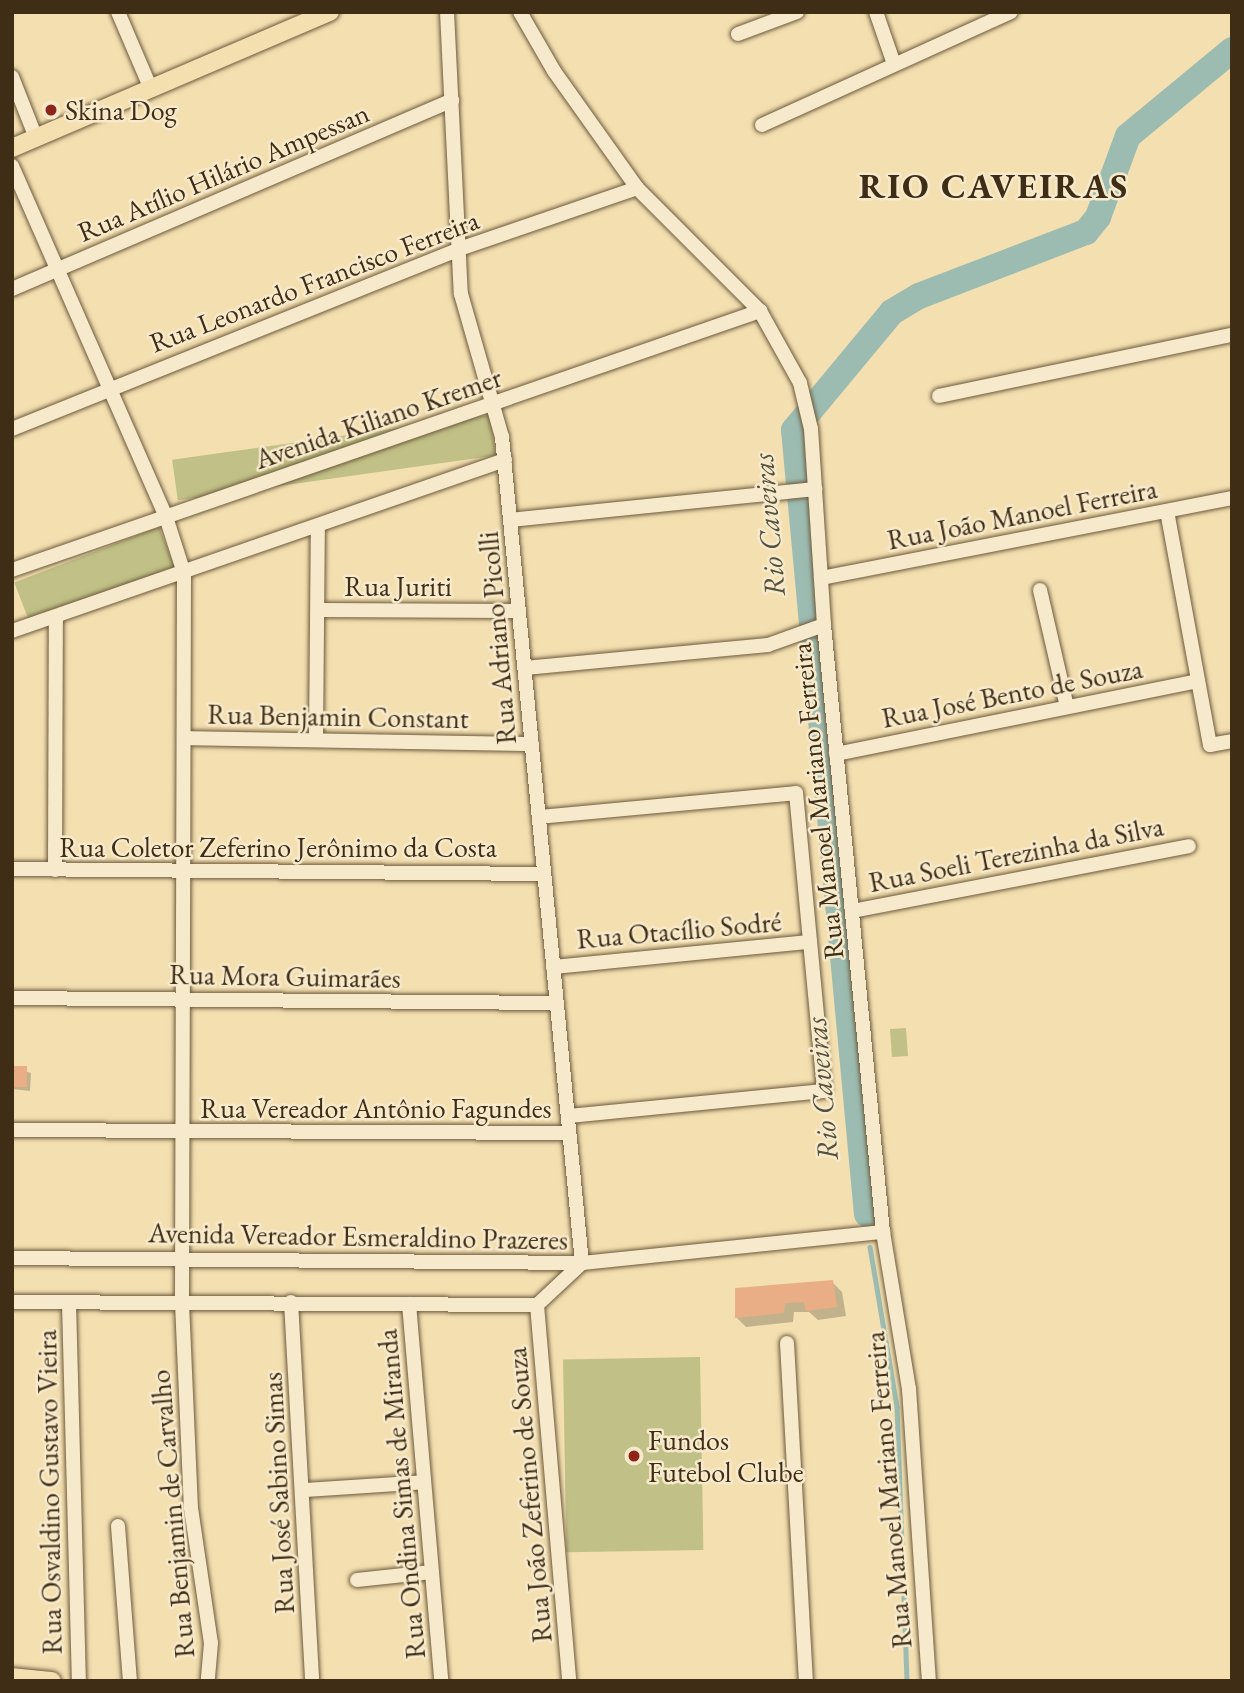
<!DOCTYPE html>
<html>
<head>
<meta charset="utf-8">
<style>
  body { margin:0 }
  #map { position:relative; width:1244px; height:1693px; overflow:hidden; background:#f3dfb0; font-family:"EB Garamond",serif }
  div>[style] { position:absolute }
  .green>* { inset:0; background:#c1c087; transform-origin:0 0 }
  .shadow>* { inset:0; background:#0003 }
  .stream>* { height:4.5px; margin:-2.25px; padding:0 2.25px; transform-origin:2.25px; border-radius:2.25px; background:#9cbcb1 }
  .river>* { height:26px; margin:-13px; padding:0 13px; transform-origin:13px; border-radius:13px; background:#9cbcb1 }
  .building>* { inset:0; background:#eaae86; transform-origin:0 0 }
  .roads { filter:drop-shadow(0 0 2px #6c5a3c) drop-shadow(0 0 2px #6c5a3c) }
  .minor>* { height:14px; margin:-7px; padding:0 7px; transform-origin:7px; border-radius:7px; background:#f7eacc }
  .major>* { height:18px; margin:-9px; padding:0 9px; transform-origin:9px; border-radius:9px; background:#f3dfb0 }
  .dots>* { width:19px; height:19px; translate:-50% -50%; box-sizing:border-box; border:4px solid #f7eacc; border-radius:50% }
  span { translate:-50% -50%; white-space:nowrap; text-align:center; line-height:1.15; -webkit-text-stroke:5px #f7eacc; paint-order:stroke }
  .poi-label { font-size:28px; color:#3f2d15 }
  .left { translate:0 -50%; text-align:left }
  .street-label { font-size:28px; color:#3f2d15 }
  .water-label { font-size:30px; color:#56513c; font-style:italic }
  .district-label { font-size:35px; color:#3f2d15; font-weight:700; letter-spacing:2px }
  .frame { position:absolute; inset:0; border:14px solid #3f2d15; pointer-events:none }
</style>
</head>
<body>
<div id="map">
  <div class="green">
    <i style="left:490px;top:415px;width:41px;height:321px;rotate:82deg"></i>
    <i style="left:159px;top:527px;width:44px;height:155px;rotate:69deg"></i>
    <i style="left:906px;top:1028px;width:28px;height:16px;rotate:86deg"></i>
    <i style="left:700px;top:1357px;width:193px;height:137px;rotate:89deg"></i>
  </div>
  <div class="shadow">
    <i style="clip-path:polygon(12px 1068px,31px 1073px,30px 1091px,12px 1089px)"></i>
    <i style="clip-path:polygon(832px 1282px,842px 1292px,846px 1316px,818px 1320px,809px 1312px,794px 1312px,793px 1322px,746px 1327px,736px 1317px)"></i>
  </div>
  <div class="stream">
    <i style="left:870px;top:1247px;width:162px;rotate:80.4deg"></i>
    <i style="left:897px;top:1407px;width:274px;rotate:87.9deg"></i>
  </div>
  <div class="river">
    <i style="left:867px;top:1214px;width:787px;rotate:-95.32deg"></i>
    <i style="left:794px;top:430px;width:153px;rotate:-50.3deg"></i>
    <i style="left:892px;top:312px;width:31px;rotate:-31deg"></i>
    <i style="left:919px;top:296px;width:179px;rotate:-21deg"></i>
    <i style="left:1086px;top:232px;width:19px;rotate:-51deg"></i>
    <i style="left:1098px;top:217px;width:86px;rotate:-69.7deg"></i>
    <i style="left:1128px;top:136px;width:135px;rotate:-39.6deg"></i>
  </div>
  <div class="building">
    <i style="left:12px;top:1066px;width:15px;height:21px"></i>
    <i style="clip-path:polygon(833px 1280px,837px 1307px,806px 1311px,804px 1302px,785px 1303px,784px 1313px,735px 1318px,735px 1288px)"></i>
  </div>
  <div class="roads">
    <div class="minor">
      <i style="left:118px;top:12px;width:84px;rotate:66.8deg"></i>
      <i style="left:447px;top:12px;width:282px;rotate:87.2deg"></i>
      <i style="left:461px;top:294px;width:149px;rotate:74deg"></i>
      <i style="left:502px;top:437px;width:830px;rotate:84.47deg"></i>
      <i style="left:520px;top:12px;width:68px;rotate:60deg"></i>
      <i style="left:554px;top:71px;width:143px;rotate:54.6deg"></i>
      <i style="left:637px;top:188px;width:174px;rotate:45deg"></i>
      <i style="left:760px;top:311px;width:82px;rotate:60.9deg"></i>
      <i style="left:800px;top:383px;width:47px;rotate:76.6deg"></i>
      <i style="left:811px;top:429px;width:196px;rotate:86.2deg"></i>
      <i style="left:824px;top:625px;width:610px;rotate:84.45deg"></i>
      <i style="left:883px;top:1232px;width:159px;rotate:80.6deg"></i>
      <i style="left:909px;top:1389px;width:293px;rotate:86.1deg"></i>
      <i style="left:876px;top:12px;width:55px;rotate:70.9deg"></i>
      <i style="left:738px;top:34px;width:63px;rotate:-20.4deg"></i>
      <i style="left:12px;top:77px;width:66px;rotate:68.5deg"></i>
      <i style="left:762px;top:125px;width:273px;rotate:-24.4deg"></i>
      <i style="left:12px;top:166px;width:383px;rotate:66.3deg"></i>
      <i style="left:166px;top:517px;width:59px;rotate:72.2deg"></i>
      <i style="left:184px;top:573px;width:730px;rotate:90.16deg"></i>
      <i style="left:182px;top:1303px;width:205px;rotate:87.5deg"></i>
      <i style="left:191px;top:1508px;width:136px;rotate:81.6deg"></i>
      <i style="left:211px;top:1643px;width:38px;rotate:95deg"></i>
      <i style="left:12px;top:289px;width:479px;rotate:-23.2deg"></i>
      <i style="left:939px;top:396px;width:299px;rotate:-11.8deg"></i>
      <i style="left:12px;top:429px;width:482px;rotate:-21.9deg"></i>
      <i style="left:459px;top:249px;width:188px;rotate:-18.9deg"></i>
      <i style="left:1167px;top:511px;width:238px;rotate:79.6deg"></i>
      <i style="left:1210px;top:745px;width:22px;rotate:-10deg"></i>
      <i style="left:510px;top:520px;width:307px;rotate:-5.8deg"></i>
      <i style="left:12px;top:570px;width:792px;rotate:-19.1deg"></i>
      <i style="left:821px;top:578px;width:419px;rotate:-11deg"></i>
      <i style="left:1040px;top:590px;width:120px;rotate:77deg"></i>
      <i style="left:318px;top:610px;width:201px;rotate:0.3deg"></i>
      <i style="left:12px;top:631px;width:522px;rotate:-19.13deg"></i>
      <i style="left:525px;top:668px;width:244px;rotate:-5.4deg"></i>
      <i style="left:768px;top:645px;width:59px;rotate:-19.7deg"></i>
      <i style="left:185px;top:738px;width:347px;rotate:1deg"></i>
      <i style="left:316px;top:740px;width:214px;rotate:-89.5deg"></i>
      <i style="left:836px;top:754px;width:368px;rotate:-11.4deg"></i>
      <i style="left:539px;top:817px;width:258px;rotate:-5.3deg"></i>
      <i style="left:796px;top:793px;width:299px;rotate:84.6deg"></i>
      <i style="left:824px;top:1091px;width:257px;rotate:174.4deg"></i>
      <i style="left:12px;top:869px;width:532px;rotate:0.54deg"></i>
      <i style="left:55px;top:870px;width:253px;rotate:-89.8deg"></i>
      <i style="left:852px;top:911px;width:343px;rotate:-10.9deg"></i>
      <i style="left:553px;top:967px;width:258px;rotate:-5.6deg"></i>
      <i style="left:12px;top:998px;width:545px;rotate:0.53deg"></i>
      <i style="left:12px;top:1130px;width:557px;rotate:0.31deg"></i>
      <i style="left:12px;top:1258px;width:570px;rotate:0.5deg"></i>
      <i style="left:582px;top:1263px;width:303px;rotate:-5.9deg"></i>
      <i style="left:12px;top:1302px;width:525px;rotate:0.33deg"></i>
      <i style="left:537px;top:1305px;width:62px;rotate:-43deg"></i>
      <i style="left:291px;top:1302px;width:380px;rotate:86.8deg"></i>
      <i style="left:69px;top:1303px;width:378px;rotate:88.5deg"></i>
      <i style="left:409px;top:1304px;width:378px;rotate:85.1deg"></i>
      <i style="left:537px;top:1305px;width:377px;rotate:85.1deg"></i>
      <i style="left:787px;top:1343px;width:339px;rotate:86.8deg"></i>
      <i style="left:305px;top:1490px;width:119px;rotate:-3.8deg"></i>
      <i style="left:118px;top:1526px;width:155px;rotate:85.6deg"></i>
      <i style="left:357px;top:1580px;width:75px;rotate:-6.1deg"></i>
    </div>
    <div class="major">
      <i style="left:12px;top:148px;width:346px;rotate:-23.2deg"></i>
      <i style="left:12px;top:1677px;width:40px;rotate:5.7deg"></i>
    </div>
  </div>
  <div class="dots">
    <i style="left:51px;top:110px;background:#8f2418"></i>
    <i style="left:634px;top:1456px;background:#8f2418"></i>
  </div>
  <div class="poi-label">
    <span class="left" style="left:65px;top:110px">Skina Dog</span>
    <span class="left" style="left:648px;top:1456px">Fundos<br>Futebol Clube</span>
  </div>
  <div class="street-label">
    <span style="left:223px;top:172px;rotate:-23deg">Rua Atílio Hilário Ampessan</span>
    <span style="left:314px;top:281px;rotate:-21deg">Rua Leonardo Francisco Ferreira</span>
    <span style="left:378px;top:418px;rotate:-19deg">Avenida Kiliano Kremer</span>
    <span style="left:1022px;top:514px;rotate:-11deg">Rua João Manoel Ferreira</span>
    <span style="left:398px;top:586px">Rua Juriti</span>
    <span style="left:497px;top:638px;rotate:-95deg">Rua Adriano Picolli</span>
    <span style="left:1012px;top:693px;rotate:-11deg">Rua José Bento de Souza</span>
    <span style="left:338px;top:716px;rotate:1deg">Rua Benjamin Constant</span>
    <span style="left:817px;top:801px;rotate:-96deg">Rua Manoel Mariano Ferreira</span>
    <span style="left:278px;top:847px">Rua Coletor Zeferino Jerônimo da Costa</span>
    <span style="left:1016px;top:854px;rotate:-11deg">Rua Soeli Terezinha da Silva</span>
    <span style="left:679px;top:930px;rotate:-5deg">Rua Otacílio Sodré</span>
    <span style="left:285px;top:976px;rotate:1deg">Rua Mora Guimarães</span>
    <span style="left:376px;top:1108px">Rua Vereador Antônio Fagundes</span>
    <span style="left:358px;top:1236px;rotate:1deg">Avenida Vereador Esmeraldino Prazeres</span>
    <span style="left:888px;top:1490px;rotate:-95deg">Rua Manoel Mariano Ferreira</span>
    <span style="left:49px;top:1492px;rotate:-91deg">Rua Osvaldino Gustavo Vieira</span>
    <span style="left:278px;top:1493px;rotate:-93deg">Rua José Sabino Simas</span>
    <span style="left:401px;top:1494px;rotate:-95deg">Rua Ondina Simas de Miranda</span>
    <span style="left:529px;top:1495px;rotate:-95deg">Rua João Zeferino de Souza</span>
    <span style="left:172px;top:1514px;rotate:-95deg">Rua Benjamin de Carvalho</span>
  </div>
  <div class="water-label">
    <span style="left:769px;top:525px;rotate:-95deg">Rio Caveiras</span>
    <span style="left:822px;top:1089px;rotate:-95deg">Rio Caveiras</span>
  </div>
  <div class="district-label">
    <span style="left:994px;top:186px">RIO CAVEIRAS</span>
  </div>
  <div class="frame"></div>
</div>
</body>
</html>
